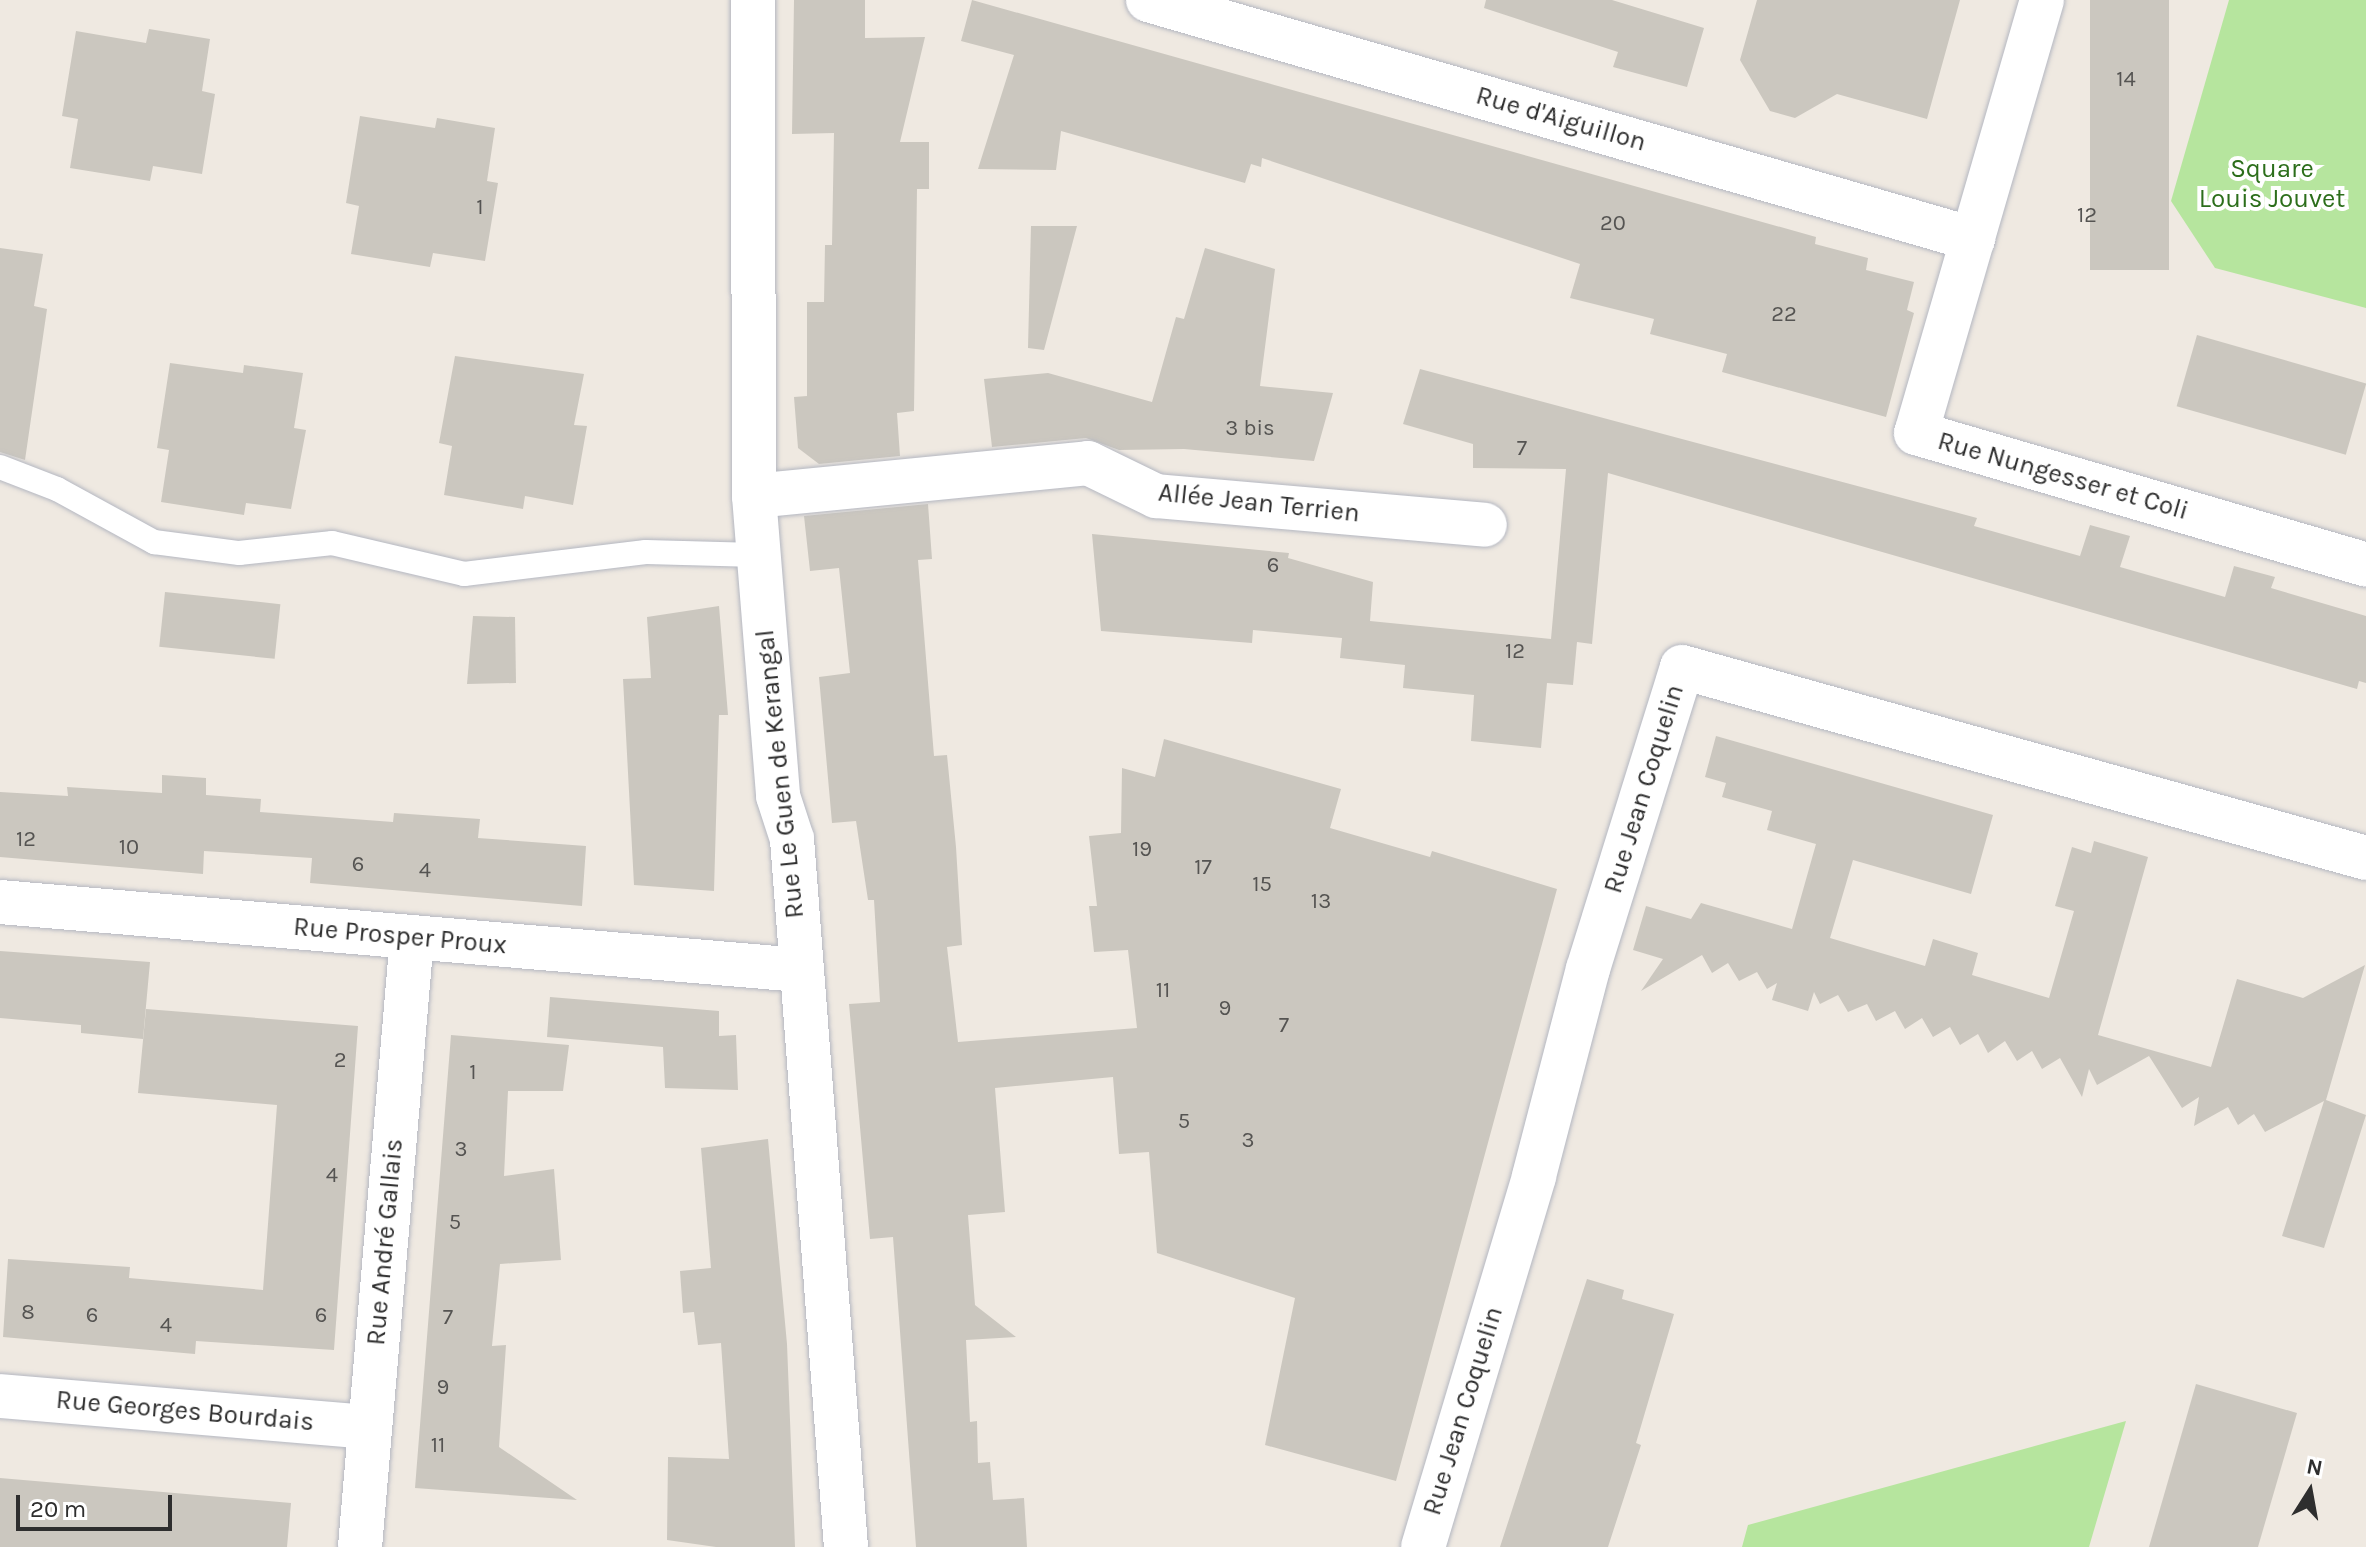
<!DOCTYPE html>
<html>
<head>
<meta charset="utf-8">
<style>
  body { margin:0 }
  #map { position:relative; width:2366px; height:1547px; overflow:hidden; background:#efe9e1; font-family:Karla,sans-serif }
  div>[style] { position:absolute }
  .green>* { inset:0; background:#b6e59e }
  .building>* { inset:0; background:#cbc7bf; transform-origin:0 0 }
  .roads { filter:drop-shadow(0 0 2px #b4b7c1) drop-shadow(0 0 2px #b4b7c1) }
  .service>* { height:24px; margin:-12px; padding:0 12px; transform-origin:12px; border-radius:12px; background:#fff }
  .minor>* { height:44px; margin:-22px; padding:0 22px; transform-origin:22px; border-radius:22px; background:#fff }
  .tertiary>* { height:44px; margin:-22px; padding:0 22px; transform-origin:22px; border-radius:22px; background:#fff }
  span { translate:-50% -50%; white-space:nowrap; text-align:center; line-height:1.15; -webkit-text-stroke:8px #fff; paint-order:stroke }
  .number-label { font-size:22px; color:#555452 }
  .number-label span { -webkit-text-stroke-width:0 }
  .street-label { font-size:26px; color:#2e2e2e }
  .park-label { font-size:26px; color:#2c6e1b }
  .north { position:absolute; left:2270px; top:1451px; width:80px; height:80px; -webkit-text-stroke:6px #fff; paint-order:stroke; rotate:11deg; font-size:22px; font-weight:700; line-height:32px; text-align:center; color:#2e2e2e }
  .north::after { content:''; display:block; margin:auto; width:28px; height:36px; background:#2e2e2e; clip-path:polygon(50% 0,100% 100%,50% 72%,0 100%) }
  .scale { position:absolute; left:16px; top:1495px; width:156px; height:36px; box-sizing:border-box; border:4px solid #2e2e2e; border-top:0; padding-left:10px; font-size:24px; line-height:28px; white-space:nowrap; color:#2e2e2e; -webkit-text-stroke:6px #fff; paint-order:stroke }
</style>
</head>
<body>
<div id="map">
  <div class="green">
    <i style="clip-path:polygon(2229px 0,2366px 0,2366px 308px,2215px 268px,2171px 201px)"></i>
    <i style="clip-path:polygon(2126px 1421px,2089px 1547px,1742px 1547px,1748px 1525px)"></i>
  </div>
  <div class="building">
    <i style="clip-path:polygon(794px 0,865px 0,865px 38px,925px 37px,900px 142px,929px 142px,929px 189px,917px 189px,914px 411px,897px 413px,900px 456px,819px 464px,798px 448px,794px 397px,807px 396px,807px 302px,824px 302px,825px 245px,832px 245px,834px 133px,792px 134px)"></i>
    <i style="clip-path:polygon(972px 0,1816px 237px,1815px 244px,1868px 258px,1866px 270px,1914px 282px,1907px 310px,1914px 313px,1886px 417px,1722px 372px,1727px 354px,1650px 334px,1654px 319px,1570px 298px,1580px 264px,1262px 158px,1261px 167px,1251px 164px,1245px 183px,1061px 131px,1056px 170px,978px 169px,1014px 55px,961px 41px)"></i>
    <i style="clip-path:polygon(1486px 0,1612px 0,1704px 28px,1687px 87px,1613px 67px,1618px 52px,1484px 8px)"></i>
    <i style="clip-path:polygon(1757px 0,1960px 0,1927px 119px,1837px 94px,1795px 118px,1770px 111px,1740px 60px)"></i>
    <i style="left:2090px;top:0;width:79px;height:270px"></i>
    <i style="clip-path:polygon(149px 29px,210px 39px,202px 91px,215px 94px,202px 174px,153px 166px,150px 181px,70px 168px,78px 119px,62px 116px,76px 31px,146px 43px)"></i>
    <i style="clip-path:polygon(360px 116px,435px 128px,437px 118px,495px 128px,487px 181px,498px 183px,485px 261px,433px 253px,430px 267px,351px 254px,359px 206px,346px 203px)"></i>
    <i style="clip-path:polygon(1031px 226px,1077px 226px,1044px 350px,1028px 348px)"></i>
    <i style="clip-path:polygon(0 248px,43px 254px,34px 306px,47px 309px,25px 460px,0 452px)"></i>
    <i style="clip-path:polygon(1205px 248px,1275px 269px,1260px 386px,1333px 393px,1314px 461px,1184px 449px,1119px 450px,1086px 438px,992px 447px,984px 379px,1048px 373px,1152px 402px,1176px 317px,1184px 319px)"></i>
    <i style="left:2197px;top:335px;width:176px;height:74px;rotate:16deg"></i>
    <i style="clip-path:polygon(455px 356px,584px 374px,574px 425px,587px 426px,573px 505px,525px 496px,523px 509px,444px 495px,452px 446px,439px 443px)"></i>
    <i style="clip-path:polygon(170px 363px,243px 373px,244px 365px,303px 373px,294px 428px,306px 430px,291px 509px,246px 503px,244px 515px,161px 502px,169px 450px,157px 448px)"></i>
    <i style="clip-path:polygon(1420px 369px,1977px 518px,1974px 526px,2080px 556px,2090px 525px,2130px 536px,2120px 567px,2225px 597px,2234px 566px,2275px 577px,2271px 588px,2366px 616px,2366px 683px,2359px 681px,2357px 689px,1608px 473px,1592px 644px,1577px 642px,1573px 685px,1547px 683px,1541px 748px,1471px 741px,1474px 695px,1403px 688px,1405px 665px,1340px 658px,1342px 638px,1253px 630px,1252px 643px,1101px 631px,1092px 534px,1289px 553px,1288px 558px,1373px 582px,1370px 621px,1551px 639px,1566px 469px,1473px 468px,1473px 444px,1403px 424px)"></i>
    <i style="clip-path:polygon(928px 504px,932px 559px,918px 560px,934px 756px,947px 755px,956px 847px,962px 945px,947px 947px,958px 1042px,1137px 1028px,1128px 950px,1094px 952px,1089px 906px,1097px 906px,1089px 836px,1121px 833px,1122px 768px,1155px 777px,1164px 739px,1341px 789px,1330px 828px,1430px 857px,1432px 851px,1557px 889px,1396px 1481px,1265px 1445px,1295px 1298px,1157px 1253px,1149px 1152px,1119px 1154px,1113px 1077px,995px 1088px,1005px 1212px,968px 1215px,975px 1305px,1016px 1337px,966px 1340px,970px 1422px,977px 1421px,978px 1463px,990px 1462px,993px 1500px,1024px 1498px,1027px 1547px,916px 1547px,893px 1237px,870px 1239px,849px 1004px,880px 1002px,874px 900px,868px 900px,856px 821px,832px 823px,819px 677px,850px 673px,839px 568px,810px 571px,804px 516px)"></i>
    <i style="left:165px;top:592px;width:116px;height:55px;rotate:6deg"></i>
    <i style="clip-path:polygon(719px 606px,728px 715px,719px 715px,714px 891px,634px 885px,623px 679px,651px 678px,647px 617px)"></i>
    <i style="clip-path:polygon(473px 616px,515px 617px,516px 683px,467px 684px)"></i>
    <i style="clip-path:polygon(1716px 736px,1993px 815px,1971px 894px,1853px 860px,1830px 938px,1925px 966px,1933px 939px,1978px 953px,1972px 975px,2049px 998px,2074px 911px,2055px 906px,2072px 847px,2091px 853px,2094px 841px,2148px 857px,2098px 1035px,2211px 1067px,2237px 979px,2303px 998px,2365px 965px,2326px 1100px,2366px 1115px,2324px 1248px,2282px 1236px,2324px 1101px,2265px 1132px,2254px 1114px,2238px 1125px,2228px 1107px,2194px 1126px,2199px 1097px,2182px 1108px,2149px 1056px,2097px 1085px,2089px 1069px,2082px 1097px,2060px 1058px,2042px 1069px,2032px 1051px,2017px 1061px,2005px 1041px,1988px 1053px,1978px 1034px,1960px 1045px,1950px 1027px,1933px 1037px,1922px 1018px,1905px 1029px,1895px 1011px,1876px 1021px,1867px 1004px,1848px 1012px,1838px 995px,1820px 1004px,1814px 992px,1808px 1011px,1772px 1000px,1777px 983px,1767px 989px,1757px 972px,1739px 981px,1728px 963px,1712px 973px,1702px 955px,1641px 991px,1663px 959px,1633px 950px,1646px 906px,1691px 919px,1701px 903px,1792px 929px,1816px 844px,1767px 830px,1772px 811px,1722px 797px,1726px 783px,1705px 777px)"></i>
    <i style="clip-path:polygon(162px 775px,206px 778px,206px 795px,261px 799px,260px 812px,393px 822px,394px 813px,480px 819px,478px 838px,586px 846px,582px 906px,310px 883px,312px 858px,204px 851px,203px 874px,0 857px,0 792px,68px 796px,67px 787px,162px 793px)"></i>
    <i style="clip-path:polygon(0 951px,150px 962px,143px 1039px,81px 1033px,81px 1025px,0 1018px)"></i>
    <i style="clip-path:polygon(550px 997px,719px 1011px,719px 1036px,736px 1035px,738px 1090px,665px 1088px,663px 1047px,547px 1037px)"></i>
    <i style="clip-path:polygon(146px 1009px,358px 1026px,334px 1350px,196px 1341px,195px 1354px,3px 1337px,8px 1259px,130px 1267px,129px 1278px,263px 1290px,277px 1105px,138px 1093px)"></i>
    <i style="clip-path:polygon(451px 1035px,569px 1045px,563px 1091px,508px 1091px,504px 1176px,554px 1169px,561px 1260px,500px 1264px,492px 1346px,506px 1345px,499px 1447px,577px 1500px,415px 1488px)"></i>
    <i style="clip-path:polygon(768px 1139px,787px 1344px,795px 1547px,716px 1547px,667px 1540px,668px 1457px,729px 1459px,721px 1343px,698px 1345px,694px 1312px,683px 1313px,680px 1271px,711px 1268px,701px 1148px)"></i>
    <i style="clip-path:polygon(1587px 1279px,1624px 1290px,1622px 1299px,1674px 1314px,1636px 1443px,1641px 1445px,1608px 1547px,1500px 1547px)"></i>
    <i style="clip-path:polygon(2196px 1384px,2297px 1413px,2258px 1547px,2149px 1547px)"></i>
    <i style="clip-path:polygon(0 1478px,291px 1503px,287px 1547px,0 1547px)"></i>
  </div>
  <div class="roads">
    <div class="service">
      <i style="left:0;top:467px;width:61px;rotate:21.1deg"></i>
      <i style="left:57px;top:489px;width:111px;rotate:28.7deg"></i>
      <i style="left:154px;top:542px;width:86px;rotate:7.4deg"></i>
      <i style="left:239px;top:553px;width:94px;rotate:-6.1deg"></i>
      <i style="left:332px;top:543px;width:136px;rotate:13.2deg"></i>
      <i style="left:464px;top:574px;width:183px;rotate:-6.9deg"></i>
      <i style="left:646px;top:552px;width:111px;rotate:1.5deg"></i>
    </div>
    <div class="minor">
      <i style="left:1148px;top:0;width:859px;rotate:16.16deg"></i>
      <i style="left:2042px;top:0;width:451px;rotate:106.2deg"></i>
      <i style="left:1916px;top:433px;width:469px;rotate:16.3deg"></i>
      <i style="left:754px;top:496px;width:336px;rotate:-5.6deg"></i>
      <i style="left:1088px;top:463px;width:76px;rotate:25.9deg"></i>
      <i style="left:1156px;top:496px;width:330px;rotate:5deg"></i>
      <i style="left:0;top:902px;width:803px;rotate:4.86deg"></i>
      <i style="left:0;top:1396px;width:370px;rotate:4.8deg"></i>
      <i style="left:360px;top:1547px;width:612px;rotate:-85.13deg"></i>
      <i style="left:1423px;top:1547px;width:387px;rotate:-73.3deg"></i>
      <i style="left:1534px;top:1176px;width:214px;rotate:-75.4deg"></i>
      <i style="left:1588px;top:969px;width:316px;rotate:-72.7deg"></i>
      <i style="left:1682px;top:667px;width:710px;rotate:15.6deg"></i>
    </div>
    <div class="tertiary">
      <i style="left:753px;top:0;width:496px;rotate:89.9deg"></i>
      <i style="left:754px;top:496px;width:301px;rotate:85.4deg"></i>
      <i style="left:778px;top:796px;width:45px;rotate:72deg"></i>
      <i style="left:792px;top:839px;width:710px;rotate:85.64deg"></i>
    </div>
  </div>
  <div class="number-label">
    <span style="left:2126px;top:80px">14</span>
    <span style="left:480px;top:208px">1</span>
    <span style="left:2087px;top:216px">12</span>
    <span style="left:1613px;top:224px">20</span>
    <span style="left:1784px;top:315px">22</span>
    <span style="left:1250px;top:429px">3 bis</span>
    <span style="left:1522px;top:449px">7</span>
    <span style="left:1273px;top:566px">6</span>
    <span style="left:1515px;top:652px">12</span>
    <span style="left:26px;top:840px">12</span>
    <span style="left:129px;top:848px">10</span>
    <span style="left:1142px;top:850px">19</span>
    <span style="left:358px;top:865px">6</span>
    <span style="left:1203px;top:868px">17</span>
    <span style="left:425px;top:871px">4</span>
    <span style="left:1262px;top:885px">15</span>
    <span style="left:1321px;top:902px">13</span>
    <span style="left:1163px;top:991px">11</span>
    <span style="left:1225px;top:1009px">9</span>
    <span style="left:1284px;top:1026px">7</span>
    <span style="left:340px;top:1061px">2</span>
    <span style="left:473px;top:1073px">1</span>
    <span style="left:1184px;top:1122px">5</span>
    <span style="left:1248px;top:1141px">3</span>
    <span style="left:461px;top:1150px">3</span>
    <span style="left:332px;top:1176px">4</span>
    <span style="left:455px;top:1223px">5</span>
    <span style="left:28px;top:1313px">8</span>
    <span style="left:92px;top:1316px">6</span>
    <span style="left:321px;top:1316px">6</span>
    <span style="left:448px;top:1318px">7</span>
    <span style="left:166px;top:1326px">4</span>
    <span style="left:443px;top:1388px">9</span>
    <span style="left:438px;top:1446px">11</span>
  </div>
  <div class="street-label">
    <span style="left:1561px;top:119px;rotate:16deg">Rue d'Aiguillon</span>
    <span style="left:2063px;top:476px;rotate:16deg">Rue Nungesser et Coli</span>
    <span style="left:1259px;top:503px;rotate:6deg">Allée Jean Terrien</span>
    <span style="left:780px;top:774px;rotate:-96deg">Rue Le Guen de Kerangal</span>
    <span style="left:1644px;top:789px;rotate:-73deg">Rue Jean Coquelin</span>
    <span style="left:400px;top:936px;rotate:5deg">Rue Prosper Proux</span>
    <span style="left:385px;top:1242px;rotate:-85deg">Rue André Gallais</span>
    <span style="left:185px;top:1411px;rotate:5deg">Rue Georges Bourdais</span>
    <span style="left:1463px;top:1411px;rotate:-73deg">Rue Jean Coquelin</span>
  </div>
  <div class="park-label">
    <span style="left:2272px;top:184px">Square<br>Louis Jouvet</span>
  </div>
  <div class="north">N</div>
  <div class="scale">20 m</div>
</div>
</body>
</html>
